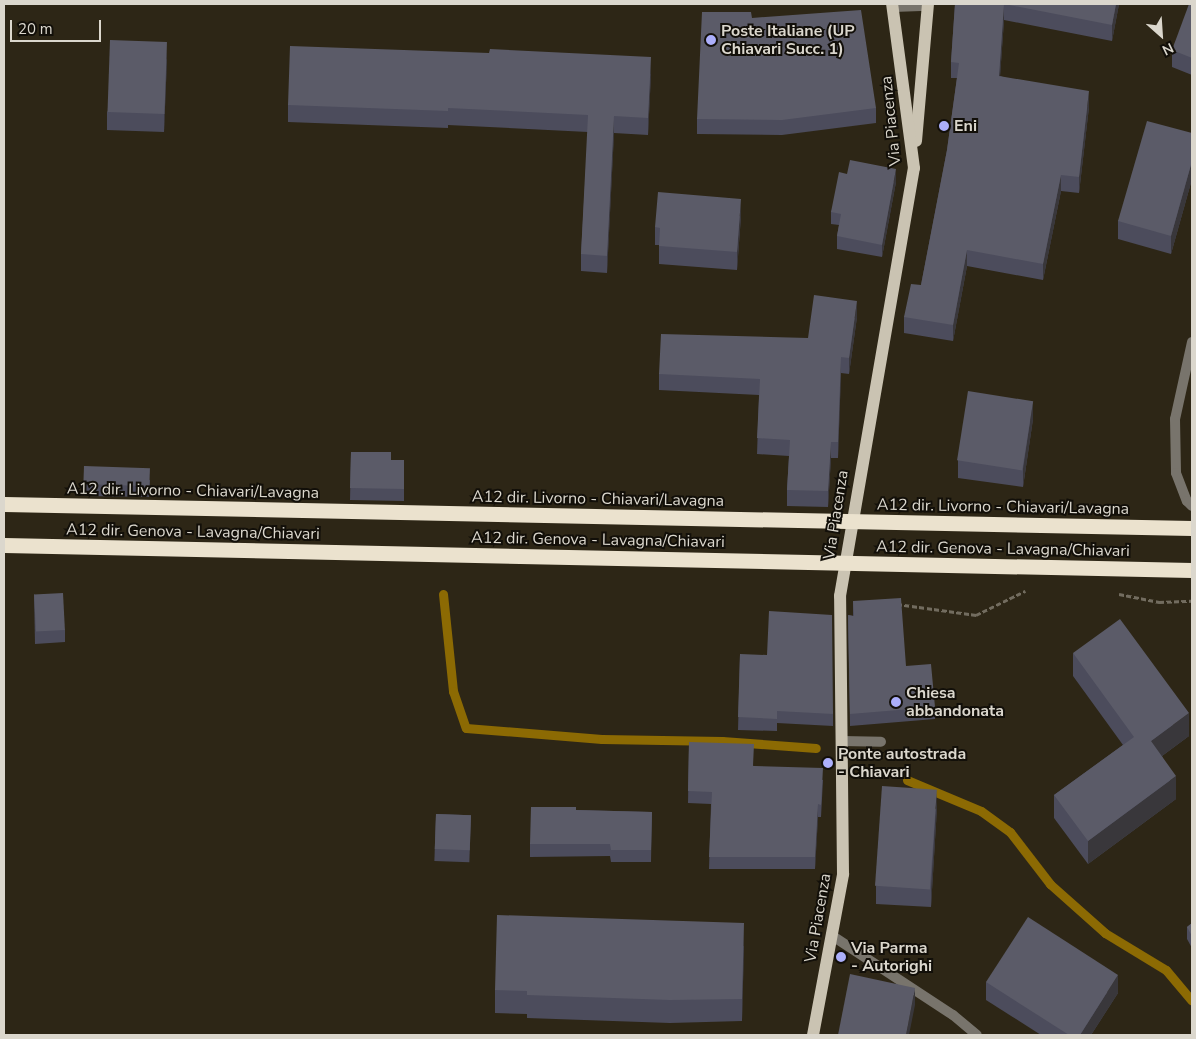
<!DOCTYPE html>
<html>
<head>
<meta charset="utf-8">
<style>
  body { margin:0 }
  #map { position:relative; width:1196px; height:1039px; overflow:hidden; background:#2d2616; font-family:"Nunito Sans",sans-serif }
  div>[style] { position:absolute }
  .stream>* { height:9px; margin:-4.5px; padding:0 4.5px; transform-origin:4.5px; border-radius:4.5px; background:#8c6a03 }
  .path>* { height:3px; margin-top:-1.5px; transform-origin:0; background:repeating-linear-gradient(90deg,#726c5f 0 5px,transparent 0 7.5px) }
  .service>* { height:10px; margin:-5px; padding:0 5px; transform-origin:5px; border-radius:5px; background:#78746c }
  .minor>* { height:10px; margin:-5px; padding:0 5px; transform-origin:5px; border-radius:5px; background:#78746c }
  .tertiary>* { height:10px; margin:-5px; padding:0 5px; transform-origin:5px; border-radius:5px; background:#78746c }
  .primary>* { height:12px; margin:-6px; padding:0 6px; transform-origin:6px; border-radius:6px; background:#cac3b2 }
  .motorway-bridge>* { height:15px; margin:-7.5px; padding:0 7.5px; transform-origin:7.5px; border-radius:7.5px; background:#ebe2ce }
  .wall>* { inset:0; background:#4c4c5c; transform-origin:0 0 }
  .shaded-wall>* { inset:0; background:#39373b }
  .building>* { inset:0; background:#5b5b68; transform-origin:0 0 }
  .dots>* { width:14px; height:14px; translate:-50% -50%; box-sizing:border-box; border:2px solid #120f09; border-radius:50% }
  span { translate:-50% -50%; white-space:nowrap; text-align:center; line-height:1.15; -webkit-text-stroke:4px #120f09; paint-order:stroke }
  .poi-label { font-size:16px; color:#dbd7cd; font-weight:700 }
  .left { translate:0 -50%; text-align:left }
  .street-label { font-size:16px; color:#dbd7cd }
  .frame { position:absolute; inset:0; border:5px solid #dbd7cd; pointer-events:none }
  .north { position:absolute; left:1136px; top:10px; width:50px; height:50px; -webkit-text-stroke:4px #120f09; paint-order:stroke; rotate:154deg; font-size:14px; font-weight:700; line-height:20px; text-align:center; color:#dbd7cd }
  .north::after { content:''; display:block; margin:auto; width:18px; height:22px; background:#dbd7cd; clip-path:polygon(50% 0,100% 100%,50% 72%,0 100%) }
  .scale { position:absolute; left:10px; top:20px; width:91px; height:22px; box-sizing:border-box; border:2px solid #dbd7cd; border-top:0; padding-left:6px; font-size:15px; line-height:18px; white-space:nowrap; color:#dbd7cd; -webkit-text-stroke:4px #120f09; paint-order:stroke }
</style>
</head>
<body>
<div id="map">
  <div class="stream">
    <i style="left:443px;top:594px;width:98px;rotate:84.1deg"></i>
    <i style="left:453px;top:691px;width:39px;rotate:71deg"></i>
    <i style="left:466px;top:728px;width:136px;rotate:4.6deg"></i>
    <i style="left:602px;top:739px;width:120px;rotate:1deg"></i>
    <i style="left:722px;top:741px;width:94px;rotate:4.3deg"></i>
    <i style="left:907px;top:780px;width:80px;rotate:22.7deg"></i>
    <i style="left:981px;top:811px;width:36px;rotate:36deg"></i>
    <i style="left:1010px;top:832px;width:66px;rotate:52.4deg"></i>
    <i style="left:1050px;top:884px;width:74px;rotate:41.7deg"></i>
    <i style="left:1105px;top:933px;width:71px;rotate:31.2deg"></i>
    <i style="left:1166px;top:970px;width:40px;rotate:50deg"></i>
  </div>
  <div class="path">
    <i style="left:1119px;top:594px;width:41px;rotate:11.3deg"></i>
    <i style="left:1159px;top:602px;width:33px;rotate:-2deg"></i>
    <i style="left:897px;top:604px;width:80px;rotate:7.9deg"></i>
    <i style="left:976px;top:615px;width:55px;rotate:-26.1deg"></i>
  </div>
  <div class="service">
    <i style="left:842px;top:741px;width:39px;rotate:1deg"></i>
  </div>
  <div class="minor">
    <i style="left:831px;top:935px;width:146px;rotate:33.3deg"></i>
    <i style="left:953px;top:1015px;width:31px;rotate:40deg"></i>
  </div>
  <div class="tertiary">
    <i style="left:893px;top:7px;width:35px;rotate:-2deg"></i>
    <i style="left:1192px;top:342px;width:79px;rotate:102.4deg"></i>
    <i style="left:1175px;top:419px;width:54px;rotate:88.9deg"></i>
    <i style="left:1176px;top:473px;width:30px;rotate:69deg"></i>
    <i style="left:1187px;top:501px;width:7px;rotate:45deg"></i>
  </div>
  <div class="primary">
    <i style="left:916px;top:141px;width:138px;rotate:-85deg"></i>
    <i style="left:813px;top:1035px;width:164px;rotate:-79.4deg"></i>
    <i style="left:843px;top:874px;width:278px;rotate:-90.6deg"></i>
    <i style="left:840px;top:596px;width:434px;rotate:-80.2deg"></i>
    <i style="left:914px;top:168px;width:165px;rotate:-97.6deg"></i>
  </div>
  <div class="motorway-bridge">
    <i style="left:4px;top:504px;width:1188px;rotate:1.16deg"></i>
    <i style="left:4px;top:545px;width:1188px;rotate:1.21deg"></i>
  </div>
  <div class="wall">
    <i style="clip-path:polygon(955px 4px,1119px 4px,1112px 41px,1004px 20px,1000px 76px,1089px 107px,1079px 193px,1061px 191px,1043px 280px,967px 266px,953px 341px,904px 333px,904px 317px,921px 285px,947px 150px,957px 78px,951px 78px,951px 62px)"></i>
    <i style="clip-path:polygon(1192px 4px,1192px 75px,1172px 67px,1172px 50px)"></i>
    <i style="clip-path:polygon(752px 18px,876px 108px,876px 123px,782px 135px,697px 134px,697px 119px)"></i>
    <i style="clip-path:polygon(167px 59px,164px 132px,107px 130px,107px 112px)"></i>
    <i style="clip-path:polygon(651px 74px,648px 135px,614px 133px,607px 273px,581px 271px,581px 254px,588px 132px,448px 125px,448px 128px,288px 122px,288px 105px)"></i>
    <i style="clip-path:polygon(1192px 133px,1192px 179px,1171px 254px,1118px 239px,1118px 221px)"></i>
    <i style="clip-path:polygon(847px 174px,896px 182px,882px 257px,837px 249px,837px 236px,839px 225px,831px 224px,831px 212px)"></i>
    <i style="clip-path:polygon(741px 216px,737px 270px,659px 264px,659px 245px,655px 245px,655px 227px)"></i>
    <i style="clip-path:polygon(857px 317px,849px 374px,841px 373px,838px 458px,831px 458px,828px 507px,787px 506px,787px 490px,789px 456px,757px 454px,759px 395px,659px 390px,659px 374px,808px 338px)"></i>
    <i style="clip-path:polygon(1033px 419px,1023px 487px,958px 478px,958px 460px)"></i>
    <i style="clip-path:polygon(351px 452px,391px 460px,404px 460px,404px 501px,350px 500px)"></i>
    <i style="clip-path:polygon(84px 466px,150px 480px,149px 497px,84px 496px)"></i>
    <i style="clip-path:polygon(34px 594px,65px 630px,65px 642px,35px 644px)"></i>
    <i style="clip-path:polygon(853px 601px,906px 666px,935px 707px,935px 719px,850px 726px,848px 615px,853px 616px)"></i>
    <i style="clip-path:polygon(1073px 653px,1189px 736px,1162px 756px,1176px 799px,1088px 864px,1054px 818px,1054px 795px,1123px 745px,1073px 676px)"></i>
    <i style="clip-path:polygon(740px 654px,833px 714px,833px 726px,777px 723px,777px 731px,738px 730px)"></i>
    <i style="clip-path:polygon(689px 742px,754px 766px,823px 780px,821px 817px,818px 817px,815px 869px,709px 869px,711px 804px,688px 803px)"></i>
    <i style="clip-path:polygon(937px 807px,931px 907px,876px 904px,876px 886px)"></i>
    <i style="clip-path:polygon(576px 810px,652px 812px,651px 862px,611px 862px,610px 856px,530px 857px,530px 844px)"></i>
    <i style="left:436px;top:814px;width:35px;height:47px;rotate:2deg"></i>
    <i style="clip-path:polygon(1192px 923px,1192px 948px,1187px 939px,1187px 927px)"></i>
    <i style="clip-path:polygon(744px 946px,742px 1021px,670px 1023px,527px 1018px,527px 1014px,495px 1013px,495px 990px)"></i>
    <i style="clip-path:polygon(986px 982px,1118px 993px,1091px 1035px,1041px 1035px,986px 1000px)"></i>
  </div>
  <div class="shaded-wall">
    <i style="clip-path:polygon(1004px 4px,1004px 20px,999px 92px,999px 76px)"></i>
    <i style="clip-path:polygon(1116px 4px,1119px 4px,1112px 41px,1112px 25px)"></i>
    <i style="clip-path:polygon(167px 42px,167px 59px,164px 132px,164px 114px)"></i>
    <i style="clip-path:polygon(651px 57px,651px 74px,648px 135px,648px 118px)"></i>
    <i style="clip-path:polygon(1089px 91px,1089px 107px,1079px 193px,1079px 177px)"></i>
    <i style="clip-path:polygon(614px 116px,614px 133px,607px 273px,607px 256px)"></i>
    <i style="clip-path:polygon(1192px 161px,1192px 179px,1171px 254px,1171px 236px)"></i>
    <i style="clip-path:polygon(896px 169px,896px 182px,882px 257px,882px 245px)"></i>
    <i style="clip-path:polygon(1061px 175px,1061px 191px,1043px 280px,1043px 264px)"></i>
    <i style="clip-path:polygon(741px 199px,741px 216px,737px 270px,737px 252px)"></i>
    <i style="clip-path:polygon(967px 250px,967px 266px,953px 341px,953px 325px)"></i>
    <i style="clip-path:polygon(857px 301px,857px 317px,849px 374px,849px 358px)"></i>
    <i style="clip-path:polygon(841px 357px,841px 373px,838px 458px,838px 442px)"></i>
    <i style="clip-path:polygon(1033px 401px,1033px 419px,1023px 487px,1023px 469px)"></i>
    <i style="clip-path:polygon(831px 442px,831px 458px,828px 507px,828px 491px)"></i>
    <i style="clip-path:polygon(1189px 713px,1189px 736px,1151px 764px,1151px 741px)"></i>
    <i style="clip-path:polygon(1176px 776px,1176px 799px,1088px 864px,1088px 841px)"></i>
    <i style="clip-path:polygon(937px 790px,937px 807px,931px 907px,931px 889px)"></i>
    <i style="clip-path:polygon(818px 804px,818px 817px,815px 869px,815px 857px)"></i>
    <i style="clip-path:polygon(744px 923px,744px 946px,742px 1021px,742px 999px)"></i>
    <i style="clip-path:polygon(1118px 975px,1118px 993px,1091px 1035px,1080px 1035px)"></i>
    <i style="clip-path:polygon(915px 988px,915px 1005px,909px 1035px,906px 1035px)"></i>
  </div>
  <div class="building">
    <i style="clip-path:polygon(955px 4px,1004px 4px,999px 76px,1089px 91px,1079px 177px,1061px 175px,1043px 264px,967px 250px,953px 325px,904px 317px,911px 284px,921px 285px,947px 150px,959px 63px,951px 62px)"></i>
    <i style="clip-path:polygon(1004px 4px,1116px 4px,1112px 25px)"></i>
    <i style="clip-path:polygon(1189px 4px,1192px 4px,1192px 58px,1172px 50px)"></i>
    <i style="clip-path:polygon(861px 10px,876px 108px,782px 120px,697px 119px,702px 12px,751px 12px,752px 18px)"></i>
    <i style="left:110px;top:40px;width:57px;height:72px;rotate:2deg"></i>
    <i style="clip-path:polygon(290px 46px,489px 53px,490px 49px,651px 57px,648px 118px,614px 116px,607px 256px,581px 254px,588px 115px,448px 108px,448px 111px,288px 105px)"></i>
    <i style="clip-path:polygon(1147px 121px,1192px 133px,1192px 161px,1171px 236px,1118px 221px)"></i>
    <i style="clip-path:polygon(850px 160px,896px 169px,882px 245px,837px 236px,841px 214px,831px 212px,839px 172px,847px 174px)"></i>
    <i style="clip-path:polygon(658px 192px,741px 199px,737px 252px,659px 246px,660px 228px,655px 227px)"></i>
    <i style="clip-path:polygon(814px 295px,857px 301px,849px 358px,841px 357px,838px 442px,831px 442px,828px 491px,787px 490px,790px 440px,757px 438px,760px 379px,659px 374px,661px 334px,808px 338px)"></i>
    <i style="left:968px;top:391px;width:66px;height:70px;rotate:9deg"></i>
    <i style="clip-path:polygon(351px 452px,391px 452px,391px 460px,404px 460px,404px 489px,350px 488px)"></i>
    <i style="left:84px;top:466px;width:66px;height:18px;rotate:2deg"></i>
    <i style="left:63px;top:593px;width:37px;height:29px;rotate:87deg"></i>
    <i style="clip-path:polygon(901px 598px,906px 666px,931px 664px,935px 707px,850px 714px,848px 615px,854px 616px,853px 601px)"></i>
    <i style="clip-path:polygon(769px 611px,832px 615px,833px 714px,777px 711px,777px 719px,738px 717px,740px 654px,767px 655px)"></i>
    <i style="clip-path:polygon(1120px 619px,1189px 713px,1151px 741px,1176px 776px,1088px 841px,1054px 795px,1134px 737px,1073px 653px)"></i>
    <i style="clip-path:polygon(689px 742px,754px 744px,753px 766px,823px 768px,821px 805px,818px 804px,815px 857px,709px 857px,712px 792px,688px 791px)"></i>
    <i style="left:882px;top:786px;width:55px;height:100px;rotate:4deg"></i>
    <i style="clip-path:polygon(531px 807px,576px 807px,576px 810px,652px 812px,651px 850px,611px 850px,610px 844px,530px 844px)"></i>
    <i style="left:436px;top:814px;width:35px;height:35px;rotate:2deg"></i>
    <i style="clip-path:polygon(497px 915px,744px 923px,742px 999px,670px 1000px,527px 995px,527px 991px,495px 990px)"></i>
    <i style="clip-path:polygon(1028px 917px,1118px 975px,1080px 1035px,1069px 1035px,986px 982px)"></i>
    <i style="clip-path:polygon(1192px 923px,1192px 936px,1187px 927px)"></i>
    <i style="clip-path:polygon(850px 974px,915px 988px,906px 1035px,838px 1035px)"></i>
  </div>
  <div class="dots">
    <i style="left:711px;top:40px;background:#acaffb"></i>
    <i style="left:944px;top:126px;background:#acaffb"></i>
    <i style="left:896px;top:702px;background:#acaffb"></i>
    <i style="left:828px;top:763px;background:#acaffb"></i>
    <i style="left:841px;top:957px;background:#acaffb"></i>
  </div>
  <div class="poi-label">
    <span class="left" style="left:721px;top:40px">Poste Italiane (UP<br>Chiavari Succ. 1)</span>
    <span class="left" style="left:954px;top:126px">Eni</span>
    <span class="left" style="left:906px;top:702px">Chiesa<br>abbandonata</span>
    <span class="left" style="left:838px;top:763px">Ponte autostrada<br>- Chiavari</span>
    <span class="left" style="left:851px;top:957px">Via Parma<br>- Autorighi</span>
  </div>
  <div class="street-label">
    <span style="left:891px;top:121px;rotate:-96deg">Via Piacenza</span>
    <span style="left:193px;top:491px;rotate:1deg">A12 dir. Livorno - Chiavari/Lavagna</span>
    <span style="left:598px;top:499px;rotate:1deg">A12 dir. Livorno - Chiavari/Lavagna</span>
    <span style="left:1003px;top:507px;rotate:1deg">A12 dir. Livorno - Chiavari/Lavagna</span>
    <span style="left:836px;top:515px;rotate:-81deg">Via Piacenza</span>
    <span style="left:193px;top:532px;rotate:1deg">A12 dir. Genova - Lavagna/Chiavari</span>
    <span style="left:598px;top:540px;rotate:1deg">A12 dir. Genova - Lavagna/Chiavari</span>
    <span style="left:1003px;top:549px;rotate:1deg">A12 dir. Genova - Lavagna/Chiavari</span>
    <span style="left:818px;top:918px;rotate:-80deg">Via Piacenza</span>
  </div>
  <div class="frame"></div>
  <div class="north">N</div>
  <div class="scale">20 m</div>
</div>
</body>
</html>
